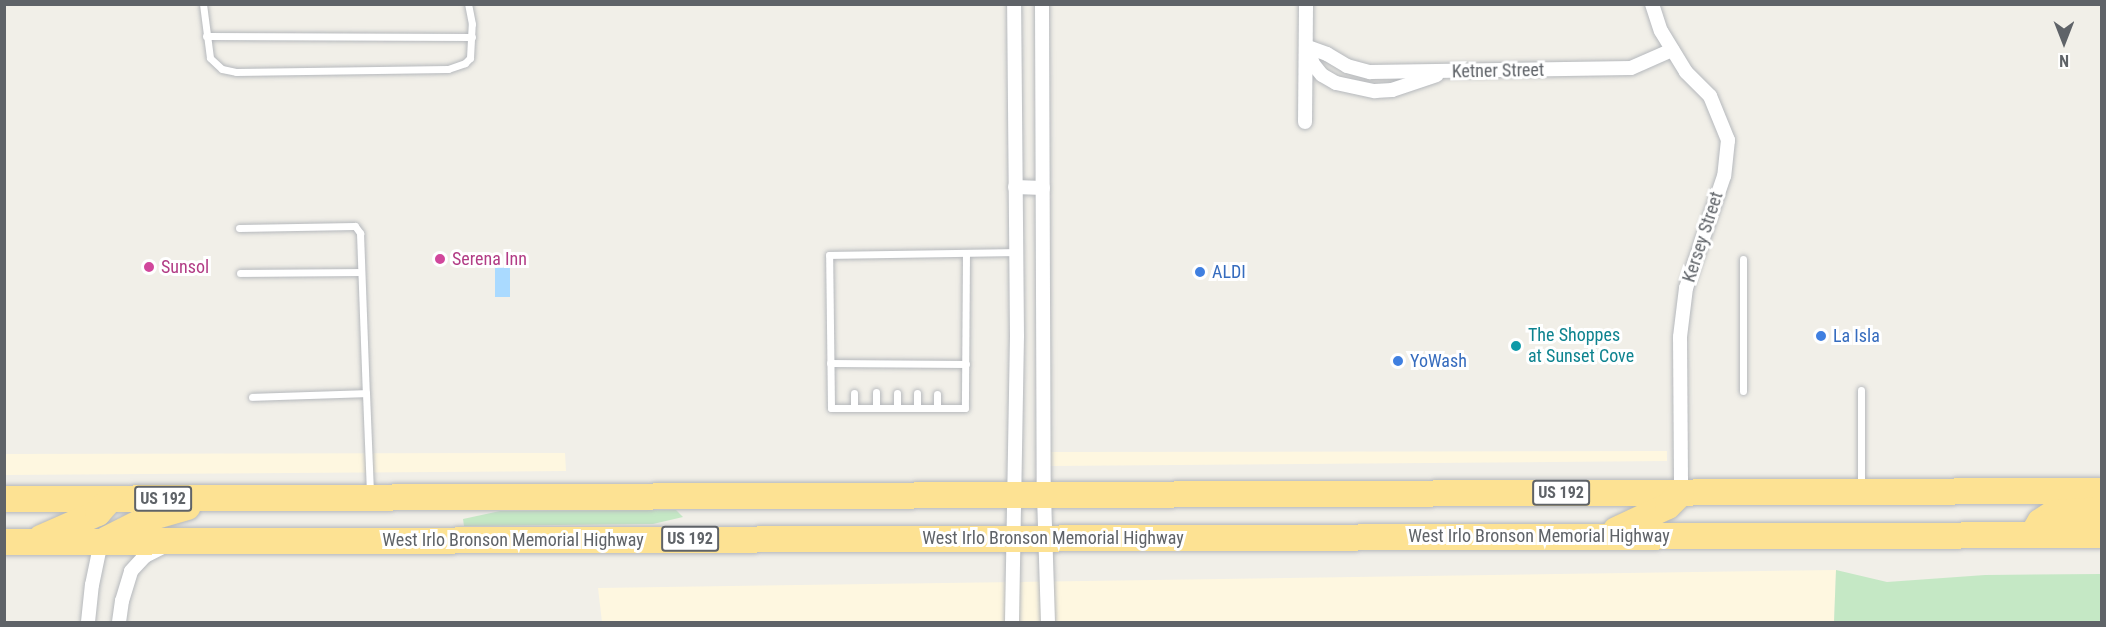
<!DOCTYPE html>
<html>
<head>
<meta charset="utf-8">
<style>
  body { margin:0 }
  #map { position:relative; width:2106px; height:627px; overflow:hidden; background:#f1efe8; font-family:"Roboto Condensed",sans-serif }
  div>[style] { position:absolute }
  .commercial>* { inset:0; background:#fef7e0 }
  .green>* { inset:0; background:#c5e8c5 }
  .water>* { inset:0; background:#aadaff; transform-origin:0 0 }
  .roads { filter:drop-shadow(0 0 2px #b5b8bc) drop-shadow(0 0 2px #b5b8bc) }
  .lane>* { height:7px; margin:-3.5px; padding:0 3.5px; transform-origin:3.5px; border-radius:3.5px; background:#fff }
  .street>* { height:14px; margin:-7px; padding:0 7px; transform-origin:7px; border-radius:7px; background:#fff }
  .highway>* { height:26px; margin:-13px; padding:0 13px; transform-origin:13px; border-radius:13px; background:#fde293 }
  .dots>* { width:16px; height:16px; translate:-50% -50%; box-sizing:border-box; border:3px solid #fff; border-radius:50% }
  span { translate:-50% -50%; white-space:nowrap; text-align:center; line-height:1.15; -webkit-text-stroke:6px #fff; paint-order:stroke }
  .shield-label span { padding:2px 4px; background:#fff; border:2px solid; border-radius:4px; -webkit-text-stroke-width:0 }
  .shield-label { font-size:16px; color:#5f6368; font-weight:700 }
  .street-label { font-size:18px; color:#5f6368 }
  .hotel-label { font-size:18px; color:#b23c85 }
  .left { translate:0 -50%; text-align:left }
  .shop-label { font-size:18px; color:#366cbe }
  .culture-label { font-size:18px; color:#0d838f }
  .frame { position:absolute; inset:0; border:6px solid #5f6368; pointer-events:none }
  .north { position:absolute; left:2034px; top:12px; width:60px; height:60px; -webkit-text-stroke:4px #fff; paint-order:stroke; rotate:180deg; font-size:16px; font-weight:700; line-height:24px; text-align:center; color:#5f6368 }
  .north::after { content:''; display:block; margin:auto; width:21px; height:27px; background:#5f6368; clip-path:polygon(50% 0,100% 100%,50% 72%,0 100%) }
</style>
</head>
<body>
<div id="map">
  <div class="commercial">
    <i style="clip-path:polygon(1667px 451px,1667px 461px,1050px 466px,1050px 452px)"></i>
    <i style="clip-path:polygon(565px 453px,566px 471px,5px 475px,4px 454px)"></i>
    <i style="clip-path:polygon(1836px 570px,1834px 622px,602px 622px,598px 588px)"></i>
  </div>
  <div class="green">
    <i style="clip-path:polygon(676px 510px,683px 517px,653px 524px,464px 526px,463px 519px,500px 511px)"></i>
    <i style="clip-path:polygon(1836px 570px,1887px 582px,1985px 575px,2101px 574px,2101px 622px,1834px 622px)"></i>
  </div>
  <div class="water">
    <i style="left:495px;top:267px;width:15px;height:30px"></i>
  </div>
  <div class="roads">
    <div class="lane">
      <i style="left:203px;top:4px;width:54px;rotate:82.6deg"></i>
      <i style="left:210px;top:58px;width:16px;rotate:43deg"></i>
      <i style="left:222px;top:69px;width:14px;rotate:12deg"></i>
      <i style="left:236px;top:72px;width:212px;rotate:-0.8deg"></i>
      <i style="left:448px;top:69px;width:18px;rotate:-19deg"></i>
      <i style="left:465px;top:63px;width:7px;rotate:-45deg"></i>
      <i style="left:470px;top:58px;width:34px;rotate:-87deg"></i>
      <i style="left:472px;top:24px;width:20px;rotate:-101deg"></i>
      <i style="left:206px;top:36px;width:266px;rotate:0.2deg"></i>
      <i style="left:239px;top:228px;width:116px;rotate:-1deg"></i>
      <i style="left:355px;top:226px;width:9px;rotate:54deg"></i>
      <i style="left:360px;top:233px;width:160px;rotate:87.9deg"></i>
      <i style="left:966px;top:253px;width:155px;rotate:90.4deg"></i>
      <i style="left:965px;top:408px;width:134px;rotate:180deg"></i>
      <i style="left:831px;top:408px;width:153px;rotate:-90.7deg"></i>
      <i style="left:829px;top:255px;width:187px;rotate:-0.9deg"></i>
      <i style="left:1743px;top:259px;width:132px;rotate:90deg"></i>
      <i style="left:240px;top:273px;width:121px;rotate:-0.5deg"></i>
      <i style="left:830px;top:363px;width:136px;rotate:0.4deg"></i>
      <i style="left:1861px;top:390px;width:96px;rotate:90deg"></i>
      <i style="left:876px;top:392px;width:16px;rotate:90deg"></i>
      <i style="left:854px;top:393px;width:15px;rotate:90deg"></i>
      <i style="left:897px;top:393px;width:15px;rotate:90deg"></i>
      <i style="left:917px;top:393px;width:15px;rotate:90deg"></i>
      <i style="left:937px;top:394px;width:14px;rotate:90deg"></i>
      <i style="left:252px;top:397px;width:114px;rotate:-2deg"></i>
      <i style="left:366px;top:393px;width:99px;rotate:87.7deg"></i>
    </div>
    <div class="street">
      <i style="left:1042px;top:4px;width:491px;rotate:89.8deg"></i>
      <i style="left:1044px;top:495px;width:127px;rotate:88.2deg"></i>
      <i style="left:1652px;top:4px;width:28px;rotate:72deg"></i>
      <i style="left:1661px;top:31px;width:48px;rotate:58.6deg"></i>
      <i style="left:1686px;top:72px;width:34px;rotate:45deg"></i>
      <i style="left:1710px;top:96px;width:48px;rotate:67.8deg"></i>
      <i style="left:1728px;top:140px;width:36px;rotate:96deg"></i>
      <i style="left:1724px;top:176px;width:118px;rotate:108.7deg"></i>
      <i style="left:1686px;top:288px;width:49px;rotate:97deg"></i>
      <i style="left:1680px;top:337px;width:156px;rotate:89.6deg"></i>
      <i style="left:1308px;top:47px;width:20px;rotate:20deg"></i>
      <i style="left:1327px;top:54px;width:23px;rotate:31deg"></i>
      <i style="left:1347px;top:66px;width:24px;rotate:15deg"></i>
      <i style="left:1370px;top:72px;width:261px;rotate:-0.9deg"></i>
      <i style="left:1631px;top:68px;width:45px;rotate:-23.7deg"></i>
      <i style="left:1308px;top:47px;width:18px;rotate:74deg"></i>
      <i style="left:1313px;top:64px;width:14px;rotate:51deg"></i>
      <i style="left:1322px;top:75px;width:16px;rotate:30deg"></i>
      <i style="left:1336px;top:83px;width:40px;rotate:12deg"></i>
      <i style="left:1375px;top:91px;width:17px;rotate:-3deg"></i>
      <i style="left:1392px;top:90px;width:47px;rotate:-18.4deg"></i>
      <i style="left:1305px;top:122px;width:118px;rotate:-89.5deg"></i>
      <i style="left:1015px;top:187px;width:28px;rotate:2deg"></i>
      <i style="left:88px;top:622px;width:37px;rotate:-84deg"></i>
      <i style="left:92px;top:585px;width:44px;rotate:-78.2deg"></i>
      <i style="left:119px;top:622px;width:21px;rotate:-82deg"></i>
      <i style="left:122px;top:601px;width:31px;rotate:-73deg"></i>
      <i style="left:131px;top:571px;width:21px;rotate:-47deg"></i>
      <i style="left:145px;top:556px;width:20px;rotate:-27deg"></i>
      <i style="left:1012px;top:622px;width:286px;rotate:-89deg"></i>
      <i style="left:1017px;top:336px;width:332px;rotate:-90.5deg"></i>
    </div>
    <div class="highway">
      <i style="left:4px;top:499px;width:2098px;rotate:-0.22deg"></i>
      <i style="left:1616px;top:530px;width:57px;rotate:-24.8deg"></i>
      <i style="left:1668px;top:506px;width:18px;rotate:-45deg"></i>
      <i style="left:2032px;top:535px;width:15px;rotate:-58deg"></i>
      <i style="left:2040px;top:522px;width:17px;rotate:-33deg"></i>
      <i style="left:2054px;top:513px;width:48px;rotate:-3.6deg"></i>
      <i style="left:41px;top:538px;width:62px;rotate:-23.7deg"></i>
      <i style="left:98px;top:513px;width:18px;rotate:-49deg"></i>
      <i style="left:107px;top:539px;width:47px;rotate:-26.6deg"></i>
      <i style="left:149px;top:518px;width:40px;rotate:-16deg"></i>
      <i style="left:4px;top:542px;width:2098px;rotate:-0.19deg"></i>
    </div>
  </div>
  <div class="dots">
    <i style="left:440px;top:259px;background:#d1479c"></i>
    <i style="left:149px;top:267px;background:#d1479c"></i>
    <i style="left:1200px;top:272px;background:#3f7fe0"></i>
    <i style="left:1821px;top:336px;background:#3f7fe0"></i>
    <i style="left:1516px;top:346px;background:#0f9aa8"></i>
    <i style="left:1398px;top:361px;background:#3f7fe0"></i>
  </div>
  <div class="shield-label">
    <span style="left:1561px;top:493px">US 192</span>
    <span style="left:163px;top:499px">US 192</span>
    <span style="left:690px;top:539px">US 192</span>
  </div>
  <div class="street-label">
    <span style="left:1498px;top:71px;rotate:-1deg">Ketner Street</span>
    <span style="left:1703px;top:237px;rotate:-72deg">Kersey Street</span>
    <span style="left:1539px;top:536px">West Irlo Bronson Memorial Highway</span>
    <span style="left:1053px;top:538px">West Irlo Bronson Memorial Highway</span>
    <span style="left:513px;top:540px">West Irlo Bronson Memorial Highway</span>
  </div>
  <div class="hotel-label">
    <span class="left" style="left:452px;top:259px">Serena Inn</span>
    <span class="left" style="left:161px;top:267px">Sunsol</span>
  </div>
  <div class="shop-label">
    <span class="left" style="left:1212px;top:272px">ALDI</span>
    <span class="left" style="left:1833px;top:336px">La Isla</span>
    <span class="left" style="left:1410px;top:361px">YoWash</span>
  </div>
  <div class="culture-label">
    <span class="left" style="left:1528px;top:346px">The Shoppes<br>at Sunset Cove</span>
  </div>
  <div class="frame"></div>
  <div class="north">N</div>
</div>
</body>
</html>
